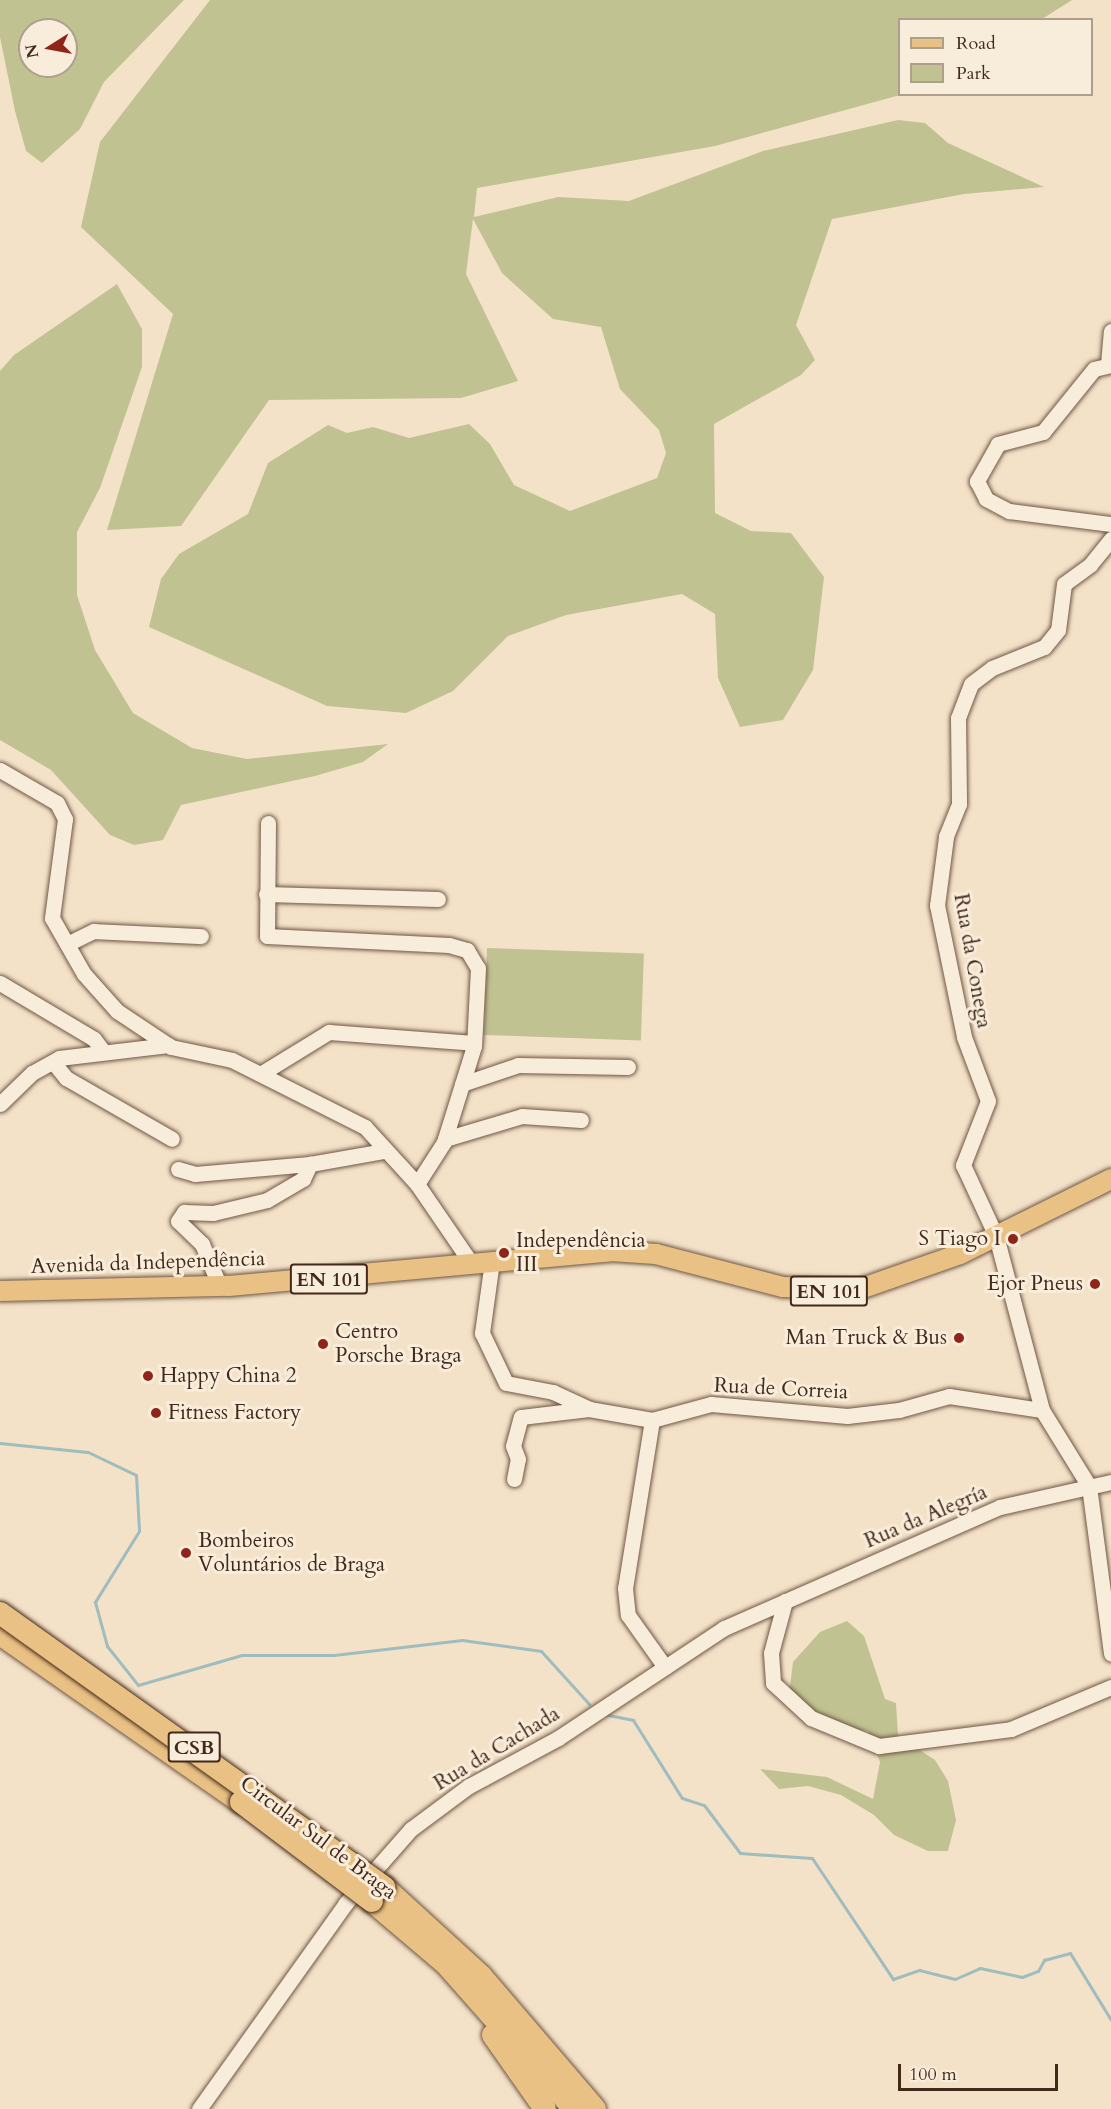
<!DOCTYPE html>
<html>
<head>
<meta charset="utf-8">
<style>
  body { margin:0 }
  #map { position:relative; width:1111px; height:2109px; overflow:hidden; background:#f4e2c8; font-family:Cardo,serif }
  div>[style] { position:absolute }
  .green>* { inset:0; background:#c1c292; transform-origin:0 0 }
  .stream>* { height:3px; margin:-1.5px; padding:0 1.5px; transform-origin:1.5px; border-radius:1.5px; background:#9fbcbe }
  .roads { filter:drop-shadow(0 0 2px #6f5745) drop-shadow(0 0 2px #6f5745) }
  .minor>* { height:15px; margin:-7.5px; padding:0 7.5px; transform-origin:7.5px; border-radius:7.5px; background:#f8ecdb }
  .major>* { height:20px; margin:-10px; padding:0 10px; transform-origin:10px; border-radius:10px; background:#eac184 }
  .highway>* { height:22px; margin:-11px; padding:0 11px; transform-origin:11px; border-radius:11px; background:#eac184 }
  .bridges { filter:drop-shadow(0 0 2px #432919) drop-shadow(0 0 2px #432919) }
  .highway-bridge>* { height:22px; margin:-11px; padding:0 11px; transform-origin:11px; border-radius:11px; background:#eac184 }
  .dots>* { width:16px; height:16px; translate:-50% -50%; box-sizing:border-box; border:3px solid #f8ecdb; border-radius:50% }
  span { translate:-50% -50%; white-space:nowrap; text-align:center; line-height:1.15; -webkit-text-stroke:6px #f8ecdb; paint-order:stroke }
  .shield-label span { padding:2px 4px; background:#f8ecdb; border:2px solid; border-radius:4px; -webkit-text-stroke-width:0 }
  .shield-label { font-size:20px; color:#432919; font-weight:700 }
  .street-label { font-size:21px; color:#432919 }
  .poi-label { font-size:21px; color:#432919 }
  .right { translate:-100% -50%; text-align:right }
  .left { translate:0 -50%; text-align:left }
  .legend { position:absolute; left:898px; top:18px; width:195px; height:78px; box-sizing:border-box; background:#f8ecdb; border:2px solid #b09e8d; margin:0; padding:8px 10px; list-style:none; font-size:18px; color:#432919 }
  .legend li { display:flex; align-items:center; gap:12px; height:30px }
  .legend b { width:30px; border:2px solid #b09e8d }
  .north { position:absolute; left:18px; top:18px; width:60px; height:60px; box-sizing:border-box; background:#f8ecdb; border:2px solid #b09e8d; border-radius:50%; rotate:259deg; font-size:16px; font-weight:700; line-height:24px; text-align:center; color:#432919 }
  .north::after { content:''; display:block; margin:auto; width:21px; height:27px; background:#8f2418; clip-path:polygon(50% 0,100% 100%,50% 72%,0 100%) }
  .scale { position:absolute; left:898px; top:2064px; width:160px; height:27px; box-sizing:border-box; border:3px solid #432919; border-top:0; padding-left:8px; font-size:18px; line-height:21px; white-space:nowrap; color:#432919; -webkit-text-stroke:4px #f8ecdb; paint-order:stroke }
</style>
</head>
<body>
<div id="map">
  <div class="green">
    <i style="clip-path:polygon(evenodd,0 0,184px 0,104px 82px,80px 129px,42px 163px,26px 151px,15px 111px,0 37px,0 0,30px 30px,66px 30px,66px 66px,30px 66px,30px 30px)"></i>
    <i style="clip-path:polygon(210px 0,1072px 0,1042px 19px,900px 20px,900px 95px,715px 146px,477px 188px,474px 217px,558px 197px,629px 201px,763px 151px,898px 120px,925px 123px,948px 143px,1044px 187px,964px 194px,832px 219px,796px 325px,815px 360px,801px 375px,714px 424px,715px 513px,751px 531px,791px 533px,824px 577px,813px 670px,783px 720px,740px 727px,718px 678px,715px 614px,682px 594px,566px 615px,508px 636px,453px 691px,406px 713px,327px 706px,149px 627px,161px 579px,179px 554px,248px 514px,268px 463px,328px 425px,347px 433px,373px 427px,409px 438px,469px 424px,490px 444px,514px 485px,570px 511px,657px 478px,666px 453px,659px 430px,620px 389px,601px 327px,553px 319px,502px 273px,473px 219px,466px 274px,518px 381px,461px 398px,269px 400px,181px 526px,107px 530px,173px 314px,81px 227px,100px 142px)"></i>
    <i style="clip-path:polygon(117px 284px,142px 329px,142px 367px,100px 488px,77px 532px,77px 595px,95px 650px,133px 713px,192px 748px,247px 759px,388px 744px,363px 762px,315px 776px,181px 805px,163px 840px,134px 845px,110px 835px,51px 770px,0 740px,0 371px,14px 355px)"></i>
    <i style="left:487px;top:948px;width:157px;height:87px;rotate:2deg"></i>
    <i style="clip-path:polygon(847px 1621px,864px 1636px,885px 1699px,896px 1703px,898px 1736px,935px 1760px,948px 1781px,956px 1820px,948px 1851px,928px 1851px,894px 1835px,874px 1815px,841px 1795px,808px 1786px,779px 1789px,760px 1769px,827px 1777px,873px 1799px,880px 1762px,868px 1731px,811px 1722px,788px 1704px,793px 1662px,820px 1632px)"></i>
  </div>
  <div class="stream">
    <i style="left:0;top:1443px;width:88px;rotate:5.8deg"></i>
    <i style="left:88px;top:1452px;width:53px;rotate:25.6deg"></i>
    <i style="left:136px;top:1475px;width:56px;rotate:86.9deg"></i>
    <i style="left:139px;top:1531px;width:84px;rotate:121.8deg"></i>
    <i style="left:95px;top:1602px;width:46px;rotate:74.7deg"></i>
    <i style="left:107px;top:1646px;width:50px;rotate:51.5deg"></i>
    <i style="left:138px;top:1685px;width:108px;rotate:-16.1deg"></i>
    <i style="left:242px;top:1655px;width:92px"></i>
    <i style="left:334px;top:1655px;width:129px;rotate:-6.7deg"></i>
    <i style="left:462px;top:1640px;width:80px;rotate:7.9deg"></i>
    <i style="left:541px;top:1651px;width:72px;rotate:47.8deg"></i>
    <i style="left:603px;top:1714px;width:31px;rotate:11deg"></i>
    <i style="left:633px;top:1720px;width:92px;rotate:57.9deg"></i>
    <i style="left:682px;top:1798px;width:23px;rotate:18deg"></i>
    <i style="left:704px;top:1805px;width:60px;rotate:53.1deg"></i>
    <i style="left:740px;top:1853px;width:72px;rotate:4deg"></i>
    <i style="left:812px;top:1858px;width:146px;rotate:56.2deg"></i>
    <i style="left:893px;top:1979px;width:28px;rotate:-19deg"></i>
    <i style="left:919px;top:1970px;width:37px;rotate:14deg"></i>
    <i style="left:955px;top:1979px;width:27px;rotate:-24deg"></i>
    <i style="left:980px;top:1968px;width:43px;rotate:12.1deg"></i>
    <i style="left:1022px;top:1977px;width:17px;rotate:-21deg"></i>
    <i style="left:1038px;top:1971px;width:13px;rotate:-61deg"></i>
    <i style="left:1044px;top:1960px;width:27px;rotate:-15deg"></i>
    <i style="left:1070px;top:1953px;width:79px;rotate:58.5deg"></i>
  </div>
  <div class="roads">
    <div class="minor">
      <i style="left:1108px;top:364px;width:33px;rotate:-85deg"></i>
      <i style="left:1111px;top:365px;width:17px;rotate:167deg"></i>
      <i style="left:1094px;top:369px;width:81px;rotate:129deg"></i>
      <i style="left:1043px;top:432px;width:47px;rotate:165.1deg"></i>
      <i style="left:998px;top:444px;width:43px;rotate:119.6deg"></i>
      <i style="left:977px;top:481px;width:20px;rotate:63deg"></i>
      <i style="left:986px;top:499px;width:26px;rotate:28deg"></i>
      <i style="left:1009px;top:511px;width:103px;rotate:7.3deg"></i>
      <i style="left:1111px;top:539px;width:33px;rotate:129deg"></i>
      <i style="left:1090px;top:565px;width:32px;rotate:144deg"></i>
      <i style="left:1064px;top:584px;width:46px;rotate:97.4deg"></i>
      <i style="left:1058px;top:630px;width:22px;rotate:129deg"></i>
      <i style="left:1044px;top:647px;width:56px;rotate:158deg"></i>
      <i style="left:992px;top:668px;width:26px;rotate:143deg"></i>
      <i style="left:971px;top:684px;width:36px;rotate:111deg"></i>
      <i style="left:958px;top:718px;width:86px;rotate:89.3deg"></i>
      <i style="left:959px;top:804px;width:35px;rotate:112deg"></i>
      <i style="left:946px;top:837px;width:69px;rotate:97.5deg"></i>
      <i style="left:937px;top:905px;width:135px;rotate:78.4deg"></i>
      <i style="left:964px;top:1037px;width:68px;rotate:69.4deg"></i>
      <i style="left:988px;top:1101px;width:69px;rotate:111.3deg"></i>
      <i style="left:963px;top:1165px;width:78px;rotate:65.1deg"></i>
      <i style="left:996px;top:1236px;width:180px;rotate:75.2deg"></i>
      <i style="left:1042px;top:1410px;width:89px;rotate:58.3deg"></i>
      <i style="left:1089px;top:1486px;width:169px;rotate:82.5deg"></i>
      <i style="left:0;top:770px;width:66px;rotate:30.1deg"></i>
      <i style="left:57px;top:803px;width:18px;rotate:63deg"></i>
      <i style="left:65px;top:819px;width:100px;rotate:97.5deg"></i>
      <i style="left:52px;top:918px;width:64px;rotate:60.3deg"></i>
      <i style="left:84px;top:974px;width:50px;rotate:48.3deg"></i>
      <i style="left:117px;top:1011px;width:65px;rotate:33.7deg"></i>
      <i style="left:171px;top:1047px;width:62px;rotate:12deg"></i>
      <i style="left:232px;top:1060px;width:149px;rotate:26.7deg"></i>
      <i style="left:365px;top:1127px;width:77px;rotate:47.6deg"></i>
      <i style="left:417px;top:1184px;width:96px;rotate:55.6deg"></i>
      <i style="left:268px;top:823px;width:113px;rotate:90.5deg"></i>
      <i style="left:267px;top:936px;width:182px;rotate:2.8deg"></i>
      <i style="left:449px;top:945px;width:19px;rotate:16deg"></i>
      <i style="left:467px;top:950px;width:21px;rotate:59deg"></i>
      <i style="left:478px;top:968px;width:78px;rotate:92.9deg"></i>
      <i style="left:474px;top:1046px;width:101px;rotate:107.4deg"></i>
      <i style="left:444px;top:1142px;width:50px;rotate:122.7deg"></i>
      <i style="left:266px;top:894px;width:172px;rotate:1.7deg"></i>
      <i style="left:67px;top:944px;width:30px;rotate:-26deg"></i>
      <i style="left:94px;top:931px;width:107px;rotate:2.7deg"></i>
      <i style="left:0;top:983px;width:109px;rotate:30.8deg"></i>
      <i style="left:94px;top:1039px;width:15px;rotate:53deg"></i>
      <i style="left:53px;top:1062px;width:21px;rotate:51deg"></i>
      <i style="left:66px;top:1078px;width:122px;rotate:29.9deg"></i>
      <i style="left:262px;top:1073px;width:79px;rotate:-31.5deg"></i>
      <i style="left:329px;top:1032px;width:145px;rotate:4.3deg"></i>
      <i style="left:462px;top:1084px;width:59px;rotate:-18.7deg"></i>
      <i style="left:518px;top:1065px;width:110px;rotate:1deg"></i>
      <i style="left:0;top:1104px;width:45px;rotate:-44.1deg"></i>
      <i style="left:32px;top:1073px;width:31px;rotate:-29deg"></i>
      <i style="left:59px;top:1058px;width:110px;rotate:-6.8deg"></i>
      <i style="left:445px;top:1139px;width:80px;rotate:-16.6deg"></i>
      <i style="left:522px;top:1116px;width:59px;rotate:3.9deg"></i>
      <i style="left:178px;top:1169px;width:18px;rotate:16deg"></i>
      <i style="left:195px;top:1174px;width:115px;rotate:-5deg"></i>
      <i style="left:310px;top:1164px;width:74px;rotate:-10.1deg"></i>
      <i style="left:492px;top:1261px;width:73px;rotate:97.9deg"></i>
      <i style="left:482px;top:1333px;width:55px;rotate:64.4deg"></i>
      <i style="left:506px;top:1383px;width:48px;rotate:10.8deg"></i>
      <i style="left:553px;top:1392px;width:40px;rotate:25deg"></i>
      <i style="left:589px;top:1409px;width:64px;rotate:9.9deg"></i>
      <i style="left:652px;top:1420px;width:61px;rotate:-15.2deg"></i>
      <i style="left:711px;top:1404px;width:137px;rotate:5deg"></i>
      <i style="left:847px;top:1416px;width:52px;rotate:-6.6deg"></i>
      <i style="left:899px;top:1410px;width:52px;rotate:-15.6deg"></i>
      <i style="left:949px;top:1396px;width:94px;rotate:8.6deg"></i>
      <i style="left:220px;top:1287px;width:47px;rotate:-112.7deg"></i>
      <i style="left:202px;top:1244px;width:33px;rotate:-136deg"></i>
      <i style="left:178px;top:1221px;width:11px;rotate:-56deg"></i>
      <i style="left:184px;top:1212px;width:29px;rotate:2deg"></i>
      <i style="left:213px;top:1213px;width:56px;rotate:-13.5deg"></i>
      <i style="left:267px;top:1200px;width:42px;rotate:-30.3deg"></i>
      <i style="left:303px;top:1179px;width:17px;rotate:-65deg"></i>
      <i style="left:652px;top:1420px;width:170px;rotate:99.1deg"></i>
      <i style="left:625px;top:1588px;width:27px;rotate:84deg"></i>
      <i style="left:628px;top:1615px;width:64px;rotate:54.6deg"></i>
      <i style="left:514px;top:1479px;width:20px;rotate:-79deg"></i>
      <i style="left:518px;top:1459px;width:14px;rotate:-111deg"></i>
      <i style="left:513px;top:1446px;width:30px;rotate:-75deg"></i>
      <i style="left:521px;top:1417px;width:68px;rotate:-6.7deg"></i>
      <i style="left:785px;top:1601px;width:54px;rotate:105.1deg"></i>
      <i style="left:771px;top:1653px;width:30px;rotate:86deg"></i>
      <i style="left:773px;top:1683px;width:52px;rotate:42.6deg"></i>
      <i style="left:811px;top:1718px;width:74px;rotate:22.4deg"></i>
      <i style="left:879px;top:1746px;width:133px;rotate:-7.3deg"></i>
      <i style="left:1011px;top:1729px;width:108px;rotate:-22.8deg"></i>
      <i style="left:199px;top:2109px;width:252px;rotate:-54.5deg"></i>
      <i style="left:345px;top:1904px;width:100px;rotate:-48.7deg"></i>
      <i style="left:411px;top:1829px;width:72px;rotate:-36.6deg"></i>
      <i style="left:469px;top:1786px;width:101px;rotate:-28.3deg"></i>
      <i style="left:558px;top:1738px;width:199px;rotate:-33.5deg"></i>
      <i style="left:724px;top:1628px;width:301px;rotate:-23.7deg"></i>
      <i style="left:1000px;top:1507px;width:114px;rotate:-12.7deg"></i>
    </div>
    <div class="major">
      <i style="left:0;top:1291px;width:229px;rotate:-1.3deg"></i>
      <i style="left:229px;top:1286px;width:384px;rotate:-5.2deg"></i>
      <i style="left:611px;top:1251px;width:45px;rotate:3.8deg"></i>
      <i style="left:656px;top:1254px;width:131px;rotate:14.6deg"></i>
      <i style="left:783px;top:1287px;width:77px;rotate:1.5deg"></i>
      <i style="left:860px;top:1289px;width:106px;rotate:-19.3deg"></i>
      <i style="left:960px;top:1254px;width:169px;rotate:-26.4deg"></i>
    </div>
    <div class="highway">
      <i style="left:0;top:1634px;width:294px;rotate:34.9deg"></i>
      <i style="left:384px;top:1887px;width:132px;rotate:42.5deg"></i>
      <i style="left:481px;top:1976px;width:175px;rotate:49.4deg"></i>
      <i style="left:372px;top:1901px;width:97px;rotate:40.4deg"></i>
      <i style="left:446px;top:1964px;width:193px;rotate:48.6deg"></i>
      <i style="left:493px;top:2035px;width:90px;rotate:54.9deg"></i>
    </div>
  </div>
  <div class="bridges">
    <div class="highway-bridge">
      <i style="left:0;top:1613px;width:472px;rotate:35.5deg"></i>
      <i style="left:241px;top:1802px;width:164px;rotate:37.1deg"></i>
    </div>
  </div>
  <div class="dots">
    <i style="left:1013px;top:1239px;background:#8f2418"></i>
    <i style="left:504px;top:1253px;background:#8f2418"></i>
    <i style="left:1095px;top:1284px;background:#8f2418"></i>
    <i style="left:959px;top:1338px;background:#8f2418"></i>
    <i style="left:323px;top:1344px;background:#8f2418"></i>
    <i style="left:148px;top:1376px;background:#8f2418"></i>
    <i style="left:156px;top:1413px;background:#8f2418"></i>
    <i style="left:186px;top:1553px;background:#8f2418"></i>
  </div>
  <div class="shield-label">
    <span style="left:329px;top:1279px">EN 101</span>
    <span style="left:829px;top:1291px">EN 101</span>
    <span style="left:194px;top:1747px">CSB</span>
  </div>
  <div class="street-label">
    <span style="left:972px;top:961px;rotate:80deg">Rua da Conega</span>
    <span style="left:148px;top:1263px;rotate:-2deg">Avenida da Independência</span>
    <span style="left:781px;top:1389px;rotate:3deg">Rua de Correia</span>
    <span style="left:926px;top:1517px;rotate:-23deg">Rua da Alegría</span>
    <span style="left:497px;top:1749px;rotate:-31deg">Rua da Cachada</span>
    <span style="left:318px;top:1838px;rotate:37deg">Circular Sul de Braga</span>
  </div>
  <div class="poi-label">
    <span class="right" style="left:1001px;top:1239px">S Tiago I</span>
    <span class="left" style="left:516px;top:1253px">Independência<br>III</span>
    <span class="right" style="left:1083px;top:1284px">Ejor Pneus</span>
    <span class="left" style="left:335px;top:1344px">Centro<br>Porsche Braga</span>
    <span class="right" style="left:947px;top:1338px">Man Truck &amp; Bus</span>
    <span class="left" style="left:160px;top:1376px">Happy China 2</span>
    <span class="left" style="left:168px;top:1413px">Fitness Factory</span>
    <span class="left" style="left:198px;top:1553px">Bombeiros<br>Voluntários de Braga</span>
  </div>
  <ul class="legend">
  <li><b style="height:8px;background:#eac184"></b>Road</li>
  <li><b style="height:16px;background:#c1c292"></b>Park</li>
  </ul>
  <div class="north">N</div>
  <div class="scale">100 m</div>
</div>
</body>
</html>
